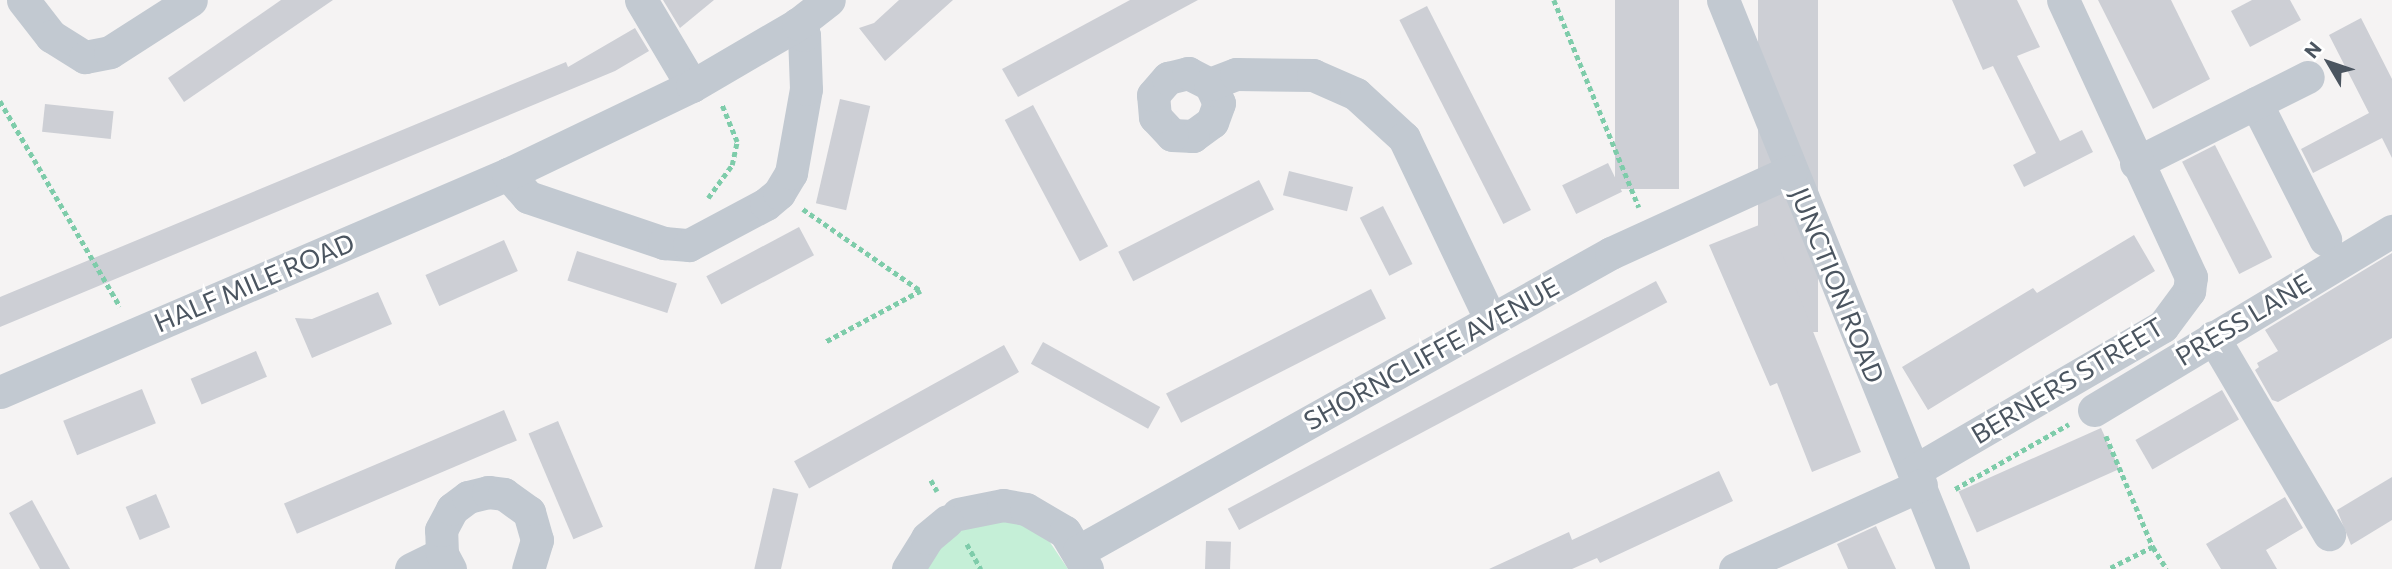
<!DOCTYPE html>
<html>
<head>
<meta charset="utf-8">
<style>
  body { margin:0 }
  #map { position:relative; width:2392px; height:569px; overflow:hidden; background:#f5f3f3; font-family:Commissioner,sans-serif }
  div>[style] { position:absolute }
  .green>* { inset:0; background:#c5efd7 }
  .building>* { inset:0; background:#cdcfd5; transform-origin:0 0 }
  .path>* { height:4.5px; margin-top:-2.25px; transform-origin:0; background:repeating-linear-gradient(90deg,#7eccaa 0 5px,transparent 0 8.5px) }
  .minor>* { height:33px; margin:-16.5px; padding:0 16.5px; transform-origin:16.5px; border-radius:16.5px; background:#c2c9d1 }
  span { translate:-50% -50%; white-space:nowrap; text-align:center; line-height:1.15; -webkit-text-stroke:6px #fff; paint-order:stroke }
  .street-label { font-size:26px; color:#4b5560 }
  .north { position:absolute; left:2294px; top:28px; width:70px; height:70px; -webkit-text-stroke:5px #fff; paint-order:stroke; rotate:309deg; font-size:19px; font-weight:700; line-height:28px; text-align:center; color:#4b5560 }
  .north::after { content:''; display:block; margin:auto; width:24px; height:32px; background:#4b5560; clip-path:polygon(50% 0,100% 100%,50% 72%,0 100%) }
</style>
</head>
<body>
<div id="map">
  <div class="green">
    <i style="clip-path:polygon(972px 521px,1023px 522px,1045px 535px,1068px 569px,924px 569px,950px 533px)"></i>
  </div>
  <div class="building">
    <i style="clip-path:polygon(281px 0,333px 0,184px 102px,168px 78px)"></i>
    <i style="clip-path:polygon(663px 0,714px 0,680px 28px)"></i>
    <i style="clip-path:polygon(899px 0,953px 0,885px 61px,859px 28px,874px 23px)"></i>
    <i style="clip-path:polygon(1130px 0,1198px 0,1018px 97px,1002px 69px)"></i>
    <i style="left:1615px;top:0;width:64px;height:189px"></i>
    <i style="left:1758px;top:0;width:60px;height:332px"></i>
    <i style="clip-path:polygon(1952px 0,2017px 0,2040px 47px,2017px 56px,2060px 141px,2082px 130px,2093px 152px,2024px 187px,2013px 165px,2036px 153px,1993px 66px,1983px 70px)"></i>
    <i style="clip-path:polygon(2098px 0,2171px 0,2210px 79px,2153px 109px)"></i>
    <i style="clip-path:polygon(2252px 0,2290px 0,2301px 20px,2250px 47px,2231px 11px)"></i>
    <i style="left:1427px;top:6px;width:229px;height:31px;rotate:63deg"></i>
    <i style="clip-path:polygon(2361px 18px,2392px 79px,2392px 158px,2382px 138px,2313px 173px,2301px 149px,2369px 113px,2329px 35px)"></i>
    <i style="clip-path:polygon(635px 28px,649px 51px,615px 71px,0 327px,0 297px,566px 62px,568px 67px)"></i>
    <i style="left:840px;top:99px;width:31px;height:107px;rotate:13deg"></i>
    <i style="left:45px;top:104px;width:69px;height:28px;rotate:6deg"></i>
    <i style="left:1033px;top:105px;width:160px;height:32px;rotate:62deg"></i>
    <i style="left:2215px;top:145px;width:126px;height:37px;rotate:63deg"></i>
    <i style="left:1608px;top:163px;width:32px;height:51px;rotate:64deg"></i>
    <i style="left:1289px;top:171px;width:66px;height:25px;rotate:14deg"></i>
    <i style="left:1259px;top:180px;width:33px;height:158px;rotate:63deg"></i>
    <i style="left:1383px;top:206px;width:65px;height:26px;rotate:63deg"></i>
    <i style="clip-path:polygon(1769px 221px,1861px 452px,1812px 472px,1777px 383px,1770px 386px,1709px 245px)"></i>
    <i style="left:799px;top:227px;width:32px;height:105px;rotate:62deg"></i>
    <i style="clip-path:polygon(2134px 235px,2155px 271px,1928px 410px,1902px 367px,2033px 288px,2037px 293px)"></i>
    <i style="left:504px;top:240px;width:34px;height:86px;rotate:66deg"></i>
    <i style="left:577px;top:251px;width:105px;height:31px;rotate:18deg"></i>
    <i style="clip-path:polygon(2392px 253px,2392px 338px,2278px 402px,2272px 400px,2255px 370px,2259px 367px,2257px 363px,2278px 351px,2265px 330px)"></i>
    <i style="left:1656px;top:281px;width:24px;height:485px;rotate:62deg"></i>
    <i style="left:1371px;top:289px;width:33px;height:230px;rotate:63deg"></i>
    <i style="clip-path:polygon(378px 292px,392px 324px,312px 358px,295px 318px,312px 319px)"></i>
    <i style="left:1043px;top:342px;width:134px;height:25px;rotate:29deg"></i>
    <i style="left:1004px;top:345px;width:31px;height:240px;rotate:61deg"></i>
    <i style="left:256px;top:351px;width:28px;height:71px;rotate:67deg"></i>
    <i style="left:142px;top:389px;width:37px;height:85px;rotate:68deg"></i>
    <i style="left:2222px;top:390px;width:34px;height:100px;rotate:60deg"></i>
    <i style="left:504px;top:410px;width:33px;height:239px;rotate:67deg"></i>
    <i style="left:558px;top:421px;width:115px;height:32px;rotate:67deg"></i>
    <i style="left:2101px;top:428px;width:45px;height:156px;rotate:66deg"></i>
    <i style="clip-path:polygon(1719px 471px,1733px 501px,1600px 563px,1597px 558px,1572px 569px,1489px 569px,1569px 532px,1572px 540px)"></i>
    <i style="clip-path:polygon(2392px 477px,2392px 520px,2351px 545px,2337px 510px)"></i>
    <i style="left:773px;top:488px;width:26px;height:83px;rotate:13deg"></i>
    <i style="left:156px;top:494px;width:36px;height:33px;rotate:67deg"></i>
    <i style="clip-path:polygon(2285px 497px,2303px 528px,2266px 550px,2277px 569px,2221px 569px,2206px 544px)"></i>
    <i style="clip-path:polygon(32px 500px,70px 569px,40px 569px,9px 513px)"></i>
    <i style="clip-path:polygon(1876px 526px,1896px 569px,1848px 569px,1837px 544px)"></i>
    <i style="left:1206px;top:541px;width:25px;height:28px;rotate:2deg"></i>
  </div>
  <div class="path">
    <i style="left:1554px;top:0;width:224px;rotate:67.7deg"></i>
    <i style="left:0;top:101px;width:238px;rotate:59.7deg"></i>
    <i style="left:708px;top:198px;width:41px;rotate:-54deg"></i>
    <i style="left:732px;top:165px;width:24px;rotate:-78deg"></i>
    <i style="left:737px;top:142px;width:42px;rotate:-112.3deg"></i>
    <i style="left:803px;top:209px;width:144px;rotate:34.8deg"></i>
    <i style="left:921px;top:291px;width:110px;rotate:151.8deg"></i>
    <i style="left:2106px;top:436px;width:121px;rotate:67.1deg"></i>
    <i style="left:2153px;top:547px;width:49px;rotate:153.4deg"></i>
    <i style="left:931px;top:480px;width:13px;rotate:61deg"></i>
    <i style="left:1955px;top:489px;width:131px;rotate:-29.7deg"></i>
    <i style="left:967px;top:544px;width:29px;rotate:61deg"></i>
    <i style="left:2153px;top:547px;width:26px;rotate:58deg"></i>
  </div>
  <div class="minor">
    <i style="left:23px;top:0;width:46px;rotate:52.1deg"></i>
    <i style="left:51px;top:36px;width:40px;rotate:32deg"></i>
    <i style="left:85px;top:57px;width:25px;rotate:-11deg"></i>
    <i style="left:110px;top:52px;width:96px;rotate:-32.7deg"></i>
    <i style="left:641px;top:0;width:100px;rotate:59.3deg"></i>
    <i style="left:1723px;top:0;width:614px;rotate:67.99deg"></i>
    <i style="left:1210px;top:84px;width:21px;rotate:65deg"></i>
    <i style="left:1219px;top:103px;width:20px;rotate:110deg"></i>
    <i style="left:1212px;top:122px;width:24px;rotate:144deg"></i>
    <i style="left:1193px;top:136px;width:21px;rotate:-177deg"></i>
    <i style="left:1172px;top:135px;width:25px;rotate:-133deg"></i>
    <i style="left:1155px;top:117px;width:22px;rotate:-95deg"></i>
    <i style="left:1153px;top:95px;width:23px;rotate:-49deg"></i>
    <i style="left:1168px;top:78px;width:21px;rotate:-14deg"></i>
    <i style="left:1188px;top:73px;width:25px;rotate:27deg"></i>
    <i style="left:1210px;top:84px;width:28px;rotate:-21deg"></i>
    <i style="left:1236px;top:74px;width:77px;rotate:0.7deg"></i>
    <i style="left:1313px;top:75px;width:47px;rotate:23.8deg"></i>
    <i style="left:1356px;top:94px;width:65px;rotate:42.5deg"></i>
    <i style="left:1404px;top:138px;width:199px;rotate:64.5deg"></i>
    <i style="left:2256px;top:103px;width:153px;rotate:63.1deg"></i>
    <i style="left:2136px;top:163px;width:192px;rotate:-26.6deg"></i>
    <i style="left:508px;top:174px;width:30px;rotate:49deg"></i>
    <i style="left:528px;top:197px;width:144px;rotate:18.7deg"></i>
    <i style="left:664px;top:243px;width:25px;rotate:5deg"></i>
    <i style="left:689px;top:245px;width:87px;rotate:-28deg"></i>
    <i style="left:766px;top:204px;width:17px;rotate:-40deg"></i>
    <i style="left:779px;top:193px;width:23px;rotate:-59deg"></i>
    <i style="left:791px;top:173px;width:85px;rotate:-79.9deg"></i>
    <i style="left:806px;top:89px;width:54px;rotate:-92.1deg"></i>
    <i style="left:804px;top:35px;width:13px;rotate:-119deg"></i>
    <i style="left:2213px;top:337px;width:229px;rotate:59.5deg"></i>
    <i style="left:0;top:392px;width:553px;rotate:-23.23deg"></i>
    <i style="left:508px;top:174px;width:204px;rotate:-25.6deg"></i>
    <i style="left:692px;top:86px;width:123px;rotate:-30.3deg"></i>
    <i style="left:798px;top:24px;width:39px;rotate:-38deg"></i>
    <i style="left:2094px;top:410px;width:348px;rotate:-31deg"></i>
    <i style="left:1914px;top:471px;width:288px;rotate:-30.2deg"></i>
    <i style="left:2163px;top:326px;width:44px;rotate:-53.4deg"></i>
    <i style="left:2189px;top:291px;width:14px;rotate:-82deg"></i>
    <i style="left:2191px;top:277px;width:305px;rotate:-114.8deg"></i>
    <i style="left:958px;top:514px;width:46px;rotate:-11.3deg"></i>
    <i style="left:1003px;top:505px;width:23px;rotate:10deg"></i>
    <i style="left:1026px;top:509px;width:45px;rotate:30.5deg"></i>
    <i style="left:1065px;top:532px;width:43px;rotate:59.3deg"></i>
    <i style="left:1079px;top:551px;width:610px;rotate:-29.26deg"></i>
    <i style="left:1611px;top:253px;width:198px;rotate:-24.5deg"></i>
    <i style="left:411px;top:569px;width:34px;rotate:-26deg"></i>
    <i style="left:450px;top:569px;width:17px;rotate:-118deg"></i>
    <i style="left:442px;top:554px;width:24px;rotate:-92deg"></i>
    <i style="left:441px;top:530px;width:24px;rotate:-62deg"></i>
    <i style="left:452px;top:509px;width:20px;rotate:-37deg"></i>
    <i style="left:468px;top:497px;width:21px;rotate:-14deg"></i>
    <i style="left:488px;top:492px;width:16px;rotate:7deg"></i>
    <i style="left:504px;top:494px;width:31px;rotate:36deg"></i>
    <i style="left:529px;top:512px;width:29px;rotate:74deg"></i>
    <i style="left:537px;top:540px;width:30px;rotate:107deg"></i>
    <i style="left:908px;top:569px;width:36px;rotate:-58deg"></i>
    <i style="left:927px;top:538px;width:26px;rotate:-40deg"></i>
    <i style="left:1735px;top:569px;width:204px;rotate:-24.3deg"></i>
  </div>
  <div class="street-label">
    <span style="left:254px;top:282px;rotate:-23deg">HALF MILE ROAD</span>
    <span style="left:1838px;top:285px;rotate:68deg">JUNCTION ROAD</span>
    <span style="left:2243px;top:319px;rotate:-31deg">PRESS LANE</span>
    <span style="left:1431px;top:353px;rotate:-29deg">SHORNCLIFFE AVENUE</span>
    <span style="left:2067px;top:380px;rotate:-31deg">BERNERS STREET</span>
  </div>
  <div class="north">N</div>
</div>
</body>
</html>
